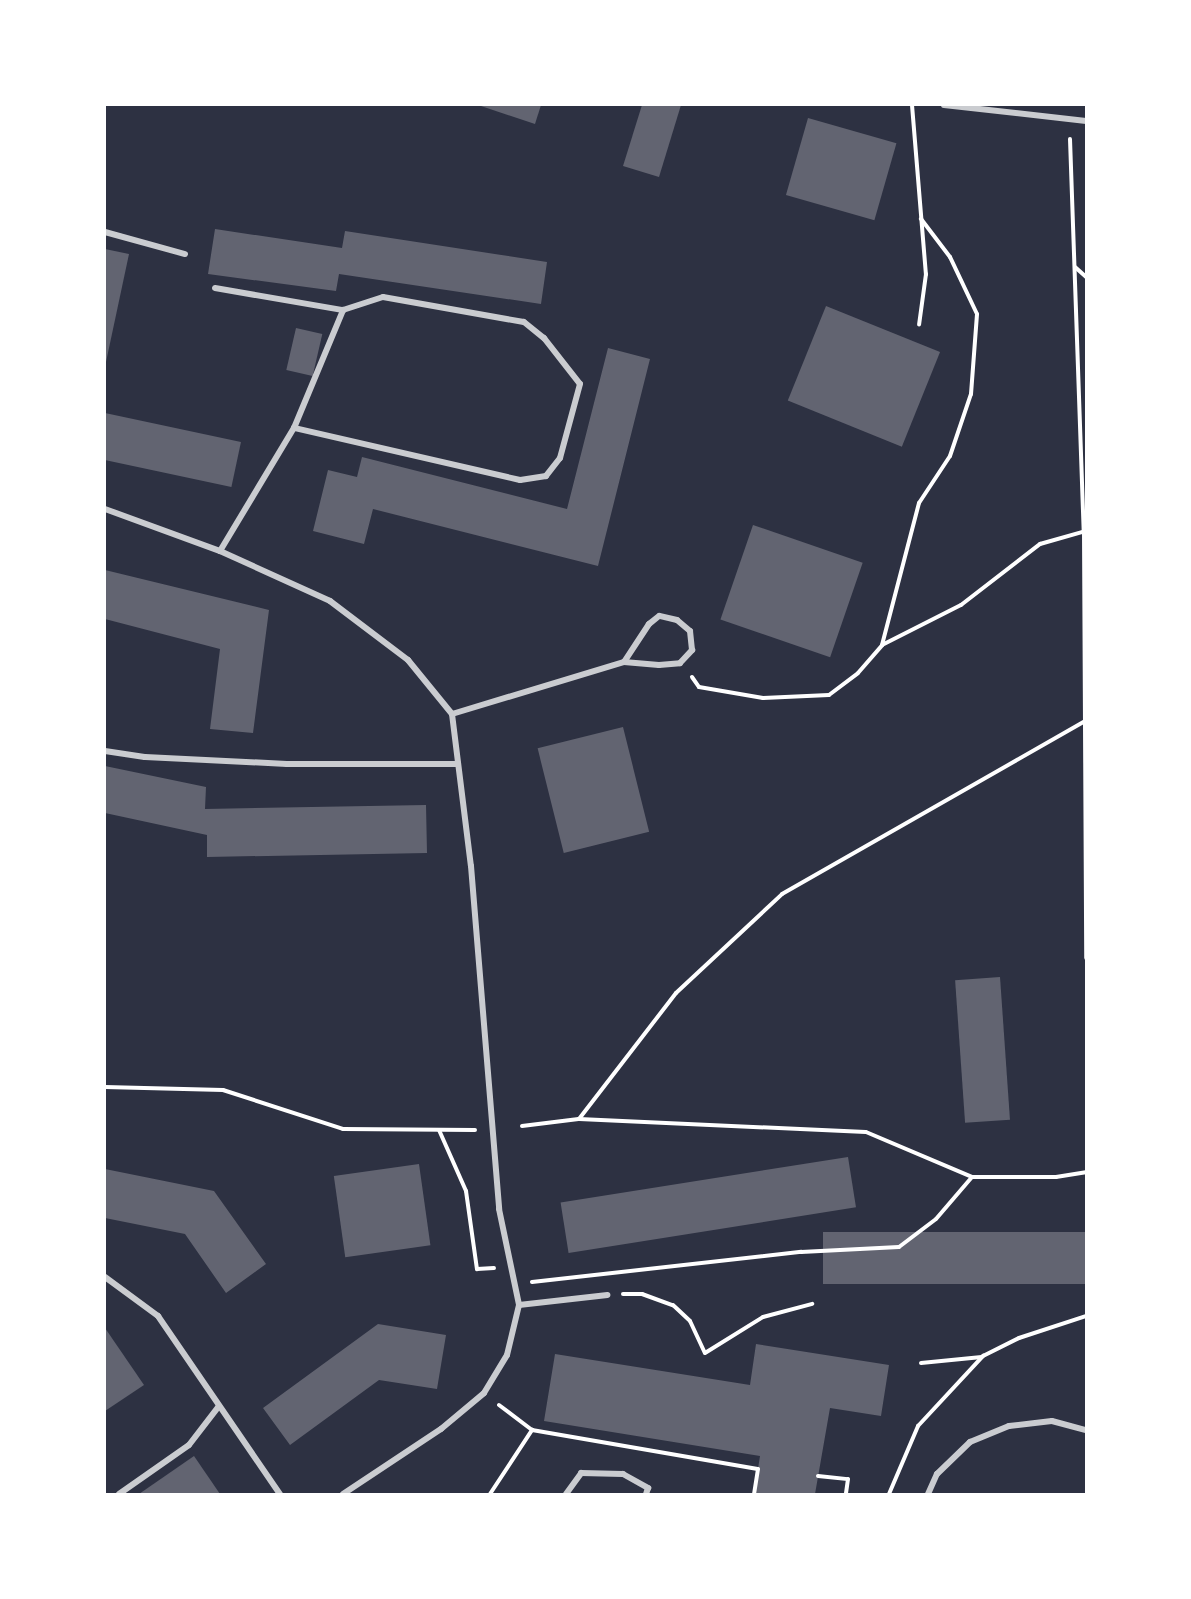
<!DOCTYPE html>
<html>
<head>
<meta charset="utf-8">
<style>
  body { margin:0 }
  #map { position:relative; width:1191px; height:1599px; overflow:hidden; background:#2d3142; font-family:"Titillium Web",sans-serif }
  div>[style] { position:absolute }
  .building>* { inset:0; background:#626471; transform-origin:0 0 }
  .path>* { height:4px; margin:-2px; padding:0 2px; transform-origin:2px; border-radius:2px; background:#fff }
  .minor>* { height:6px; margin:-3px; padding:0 3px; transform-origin:3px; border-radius:3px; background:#caccd0 }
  span { translate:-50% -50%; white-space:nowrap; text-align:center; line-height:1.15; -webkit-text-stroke:6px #fff; paint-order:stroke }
  .frame { position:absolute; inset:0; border:106px solid #fff; pointer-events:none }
</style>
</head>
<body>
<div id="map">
  <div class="building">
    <i style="clip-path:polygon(478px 105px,541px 105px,535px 124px)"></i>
    <i style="clip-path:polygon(642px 105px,681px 105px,659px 177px,623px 166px)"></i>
    <i style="left:808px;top:118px;width:92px;height:80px;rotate:16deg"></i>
    <i style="clip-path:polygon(215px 229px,342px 248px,345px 231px,547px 262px,541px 304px,339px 274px,336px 291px,208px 274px)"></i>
    <i style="clip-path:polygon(105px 249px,129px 254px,106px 362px,105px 362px)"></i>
    <i style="left:826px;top:306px;width:123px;height:102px;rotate:22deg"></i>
    <i style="left:296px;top:328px;width:27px;height:43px;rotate:13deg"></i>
    <i style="clip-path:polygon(608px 348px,650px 359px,598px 566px,373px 509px,364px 544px,313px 531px,328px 470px,357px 477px,362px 457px,567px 509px)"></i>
    <i style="left:105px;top:413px;width:139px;height:46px;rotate:12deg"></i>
    <i style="left:753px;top:525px;width:116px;height:100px;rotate:19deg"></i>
    <i style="clip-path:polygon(105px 570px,269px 610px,253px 733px,210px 729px,220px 649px,105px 619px)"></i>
    <i style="left:623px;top:727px;width:108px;height:88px;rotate:76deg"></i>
    <i style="clip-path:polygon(105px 766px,206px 787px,205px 809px,426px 805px,427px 853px,207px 857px,207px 835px,105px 813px)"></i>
    <i style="left:1000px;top:977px;width:143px;height:45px;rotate:86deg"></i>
    <i style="left:848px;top:1157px;width:51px;height:291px;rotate:81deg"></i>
    <i style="left:419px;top:1164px;width:82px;height:86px;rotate:82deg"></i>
    <i style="clip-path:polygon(105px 1169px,214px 1191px,266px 1264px,226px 1293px,185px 1234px,105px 1218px)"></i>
    <i style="left:1086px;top:1232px;width:52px;height:263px;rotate:90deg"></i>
    <i style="clip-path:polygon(378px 1324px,446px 1335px,437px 1389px,379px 1380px,290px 1445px,263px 1408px)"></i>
    <i style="clip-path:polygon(105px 1328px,144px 1385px,105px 1411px)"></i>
    <i style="clip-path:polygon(756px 1344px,889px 1365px,881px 1416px,830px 1408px,815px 1494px,754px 1494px,760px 1456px,544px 1421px,555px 1354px,750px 1385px)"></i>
    <i style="clip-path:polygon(194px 1456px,220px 1494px,139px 1494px)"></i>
  </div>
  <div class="path">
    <i style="left:912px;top:105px;width:170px;rotate:85.3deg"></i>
    <i style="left:926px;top:274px;width:51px;rotate:97.8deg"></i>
    <i style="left:1070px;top:139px;width:393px;rotate:88deg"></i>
    <i style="left:1084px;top:532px;width:426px;rotate:89.7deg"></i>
    <i style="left:1075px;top:267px;width:15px;rotate:42deg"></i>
    <i style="left:882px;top:645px;width:147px;rotate:-75.4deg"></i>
    <i style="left:919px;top:503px;width:56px;rotate:-56.6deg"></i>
    <i style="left:950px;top:456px;width:65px;rotate:-71.3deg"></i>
    <i style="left:971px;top:394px;width:80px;rotate:-85.7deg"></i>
    <i style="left:977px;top:314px;width:63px;rotate:-115.3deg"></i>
    <i style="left:950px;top:257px;width:48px;rotate:-127.3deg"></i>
    <i style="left:692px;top:677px;width:12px;rotate:55deg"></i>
    <i style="left:699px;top:687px;width:65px;rotate:9.8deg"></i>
    <i style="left:763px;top:698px;width:66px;rotate:-2.6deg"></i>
    <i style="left:829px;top:695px;width:36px;rotate:-37deg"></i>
    <i style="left:858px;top:673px;width:37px;rotate:-49deg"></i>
    <i style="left:882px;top:645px;width:89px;rotate:-26.9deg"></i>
    <i style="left:961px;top:605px;width:100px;rotate:-37.7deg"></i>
    <i style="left:1040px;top:544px;width:48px;rotate:-15.8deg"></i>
    <i style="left:105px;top:1087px;width:118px;rotate:1.5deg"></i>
    <i style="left:223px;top:1090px;width:126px;rotate:18deg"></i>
    <i style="left:343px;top:1129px;width:132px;rotate:0.4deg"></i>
    <i style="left:579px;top:1119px;width:159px;rotate:-52.4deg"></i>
    <i style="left:676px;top:993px;width:145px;rotate:-43deg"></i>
    <i style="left:782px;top:894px;width:348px;rotate:-29.7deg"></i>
    <i style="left:522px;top:1126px;width:57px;rotate:-7deg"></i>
    <i style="left:579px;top:1119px;width:287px;rotate:2.6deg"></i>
    <i style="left:866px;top:1132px;width:115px;rotate:23deg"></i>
    <i style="left:972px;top:1177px;width:84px"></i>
    <i style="left:1056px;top:1177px;width:30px;rotate:-9deg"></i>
    <i style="left:439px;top:1130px;width:67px;rotate:66.1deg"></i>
    <i style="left:466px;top:1191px;width:79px;rotate:82deg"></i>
    <i style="left:477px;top:1269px;width:17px;rotate:-3deg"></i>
    <i style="left:532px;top:1282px;width:271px;rotate:-6.4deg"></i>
    <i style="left:801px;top:1252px;width:98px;rotate:-2.9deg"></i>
    <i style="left:899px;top:1247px;width:46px;rotate:-37.1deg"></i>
    <i style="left:936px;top:1219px;width:55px;rotate:-49.4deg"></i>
    <i style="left:623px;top:1294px;width:19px"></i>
    <i style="left:642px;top:1294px;width:33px;rotate:20deg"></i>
    <i style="left:673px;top:1305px;width:23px;rotate:43deg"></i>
    <i style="left:690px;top:1321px;width:35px;rotate:65deg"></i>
    <i style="left:705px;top:1353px;width:68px;rotate:-31.8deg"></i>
    <i style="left:763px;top:1317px;width:51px;rotate:-14.9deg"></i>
    <i style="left:921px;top:1363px;width:61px;rotate:-5.6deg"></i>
    <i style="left:499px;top:1405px;width:41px;rotate:37.1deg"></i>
    <i style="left:532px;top:1430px;width:229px;rotate:9.8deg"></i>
    <i style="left:758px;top:1469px;width:25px;rotate:99deg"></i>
    <i style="left:818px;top:1476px;width:30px;rotate:6deg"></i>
    <i style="left:848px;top:1479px;width:15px;rotate:98deg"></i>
    <i style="left:490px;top:1494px;width:77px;rotate:-56.7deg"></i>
    <i style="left:889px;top:1494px;width:74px;rotate:-66.9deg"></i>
    <i style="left:918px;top:1426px;width:96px;rotate:-47.1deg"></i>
    <i style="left:983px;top:1356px;width:40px;rotate:-26.6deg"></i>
    <i style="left:1019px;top:1338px;width:71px;rotate:-18.2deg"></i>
  </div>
  <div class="minor">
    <i style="left:944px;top:105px;width:143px;rotate:6.4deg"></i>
    <i style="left:105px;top:232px;width:83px;rotate:15.4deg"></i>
    <i style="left:215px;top:288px;width:130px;rotate:9.8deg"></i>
    <i style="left:343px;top:310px;width:42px;rotate:-18deg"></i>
    <i style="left:383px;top:297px;width:143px;rotate:10.1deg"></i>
    <i style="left:524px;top:322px;width:26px;rotate:39deg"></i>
    <i style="left:544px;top:338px;width:58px;rotate:52deg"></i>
    <i style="left:580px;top:384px;width:77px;rotate:105.1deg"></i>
    <i style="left:560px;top:458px;width:23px;rotate:128deg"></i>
    <i style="left:546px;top:476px;width:26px;rotate:171deg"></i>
    <i style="left:520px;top:480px;width:232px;rotate:-167deg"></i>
    <i style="left:105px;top:509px;width:122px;rotate:20.1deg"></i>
    <i style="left:220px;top:551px;width:121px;rotate:24.4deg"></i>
    <i style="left:330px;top:601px;width:98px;rotate:37.1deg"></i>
    <i style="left:408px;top:660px;width:70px;rotate:50.8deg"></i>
    <i style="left:452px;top:714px;width:153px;rotate:82.9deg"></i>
    <i style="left:471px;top:866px;width:344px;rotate:85.3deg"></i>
    <i style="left:499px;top:1209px;width:98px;rotate:78.2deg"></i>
    <i style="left:220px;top:551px;width:144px;rotate:-59deg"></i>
    <i style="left:294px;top:428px;width:128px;rotate:-67.4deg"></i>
    <i style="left:452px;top:714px;width:180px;rotate:-16.8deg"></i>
    <i style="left:624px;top:662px;width:35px;rotate:5deg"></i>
    <i style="left:659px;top:665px;width:21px;rotate:-5deg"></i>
    <i style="left:680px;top:663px;width:18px;rotate:-47deg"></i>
    <i style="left:692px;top:650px;width:19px;rotate:-96deg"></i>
    <i style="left:690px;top:631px;width:17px;rotate:-140deg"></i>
    <i style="left:677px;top:620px;width:18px;rotate:-167deg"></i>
    <i style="left:659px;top:616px;width:13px;rotate:141deg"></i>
    <i style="left:649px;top:624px;width:45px;rotate:123.3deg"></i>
    <i style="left:105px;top:751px;width:40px;rotate:8.5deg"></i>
    <i style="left:145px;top:757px;width:142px;rotate:2.8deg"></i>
    <i style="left:287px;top:764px;width:171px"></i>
    <i style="left:105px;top:1277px;width:66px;rotate:36.3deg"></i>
    <i style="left:158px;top:1316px;width:216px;rotate:55.6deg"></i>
    <i style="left:119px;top:1494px;width:85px;rotate:-35deg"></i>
    <i style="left:189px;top:1445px;width:49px;rotate:-52.4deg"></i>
    <i style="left:343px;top:1494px;width:118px;rotate:-33.6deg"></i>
    <i style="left:441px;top:1429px;width:56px;rotate:-39.9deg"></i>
    <i style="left:484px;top:1393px;width:44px;rotate:-58.8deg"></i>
    <i style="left:507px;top:1355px;width:51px;rotate:-76.5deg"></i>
    <i style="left:519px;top:1305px;width:89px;rotate:-6.5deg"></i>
    <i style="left:566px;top:1494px;width:26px;rotate:-54deg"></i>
    <i style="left:581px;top:1473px;width:42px;rotate:1.4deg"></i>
    <i style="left:623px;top:1474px;width:29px;rotate:29deg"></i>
    <i style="left:648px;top:1488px;width:6px;rotate:108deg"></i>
    <i style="left:928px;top:1494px;width:22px;rotate:-66deg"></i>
    <i style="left:937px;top:1474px;width:46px;rotate:-44.1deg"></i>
    <i style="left:970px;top:1442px;width:42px;rotate:-22.3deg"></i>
    <i style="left:1009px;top:1426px;width:43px;rotate:-6.6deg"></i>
    <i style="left:1052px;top:1421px;width:35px;rotate:15deg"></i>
  </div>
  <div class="frame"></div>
</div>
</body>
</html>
